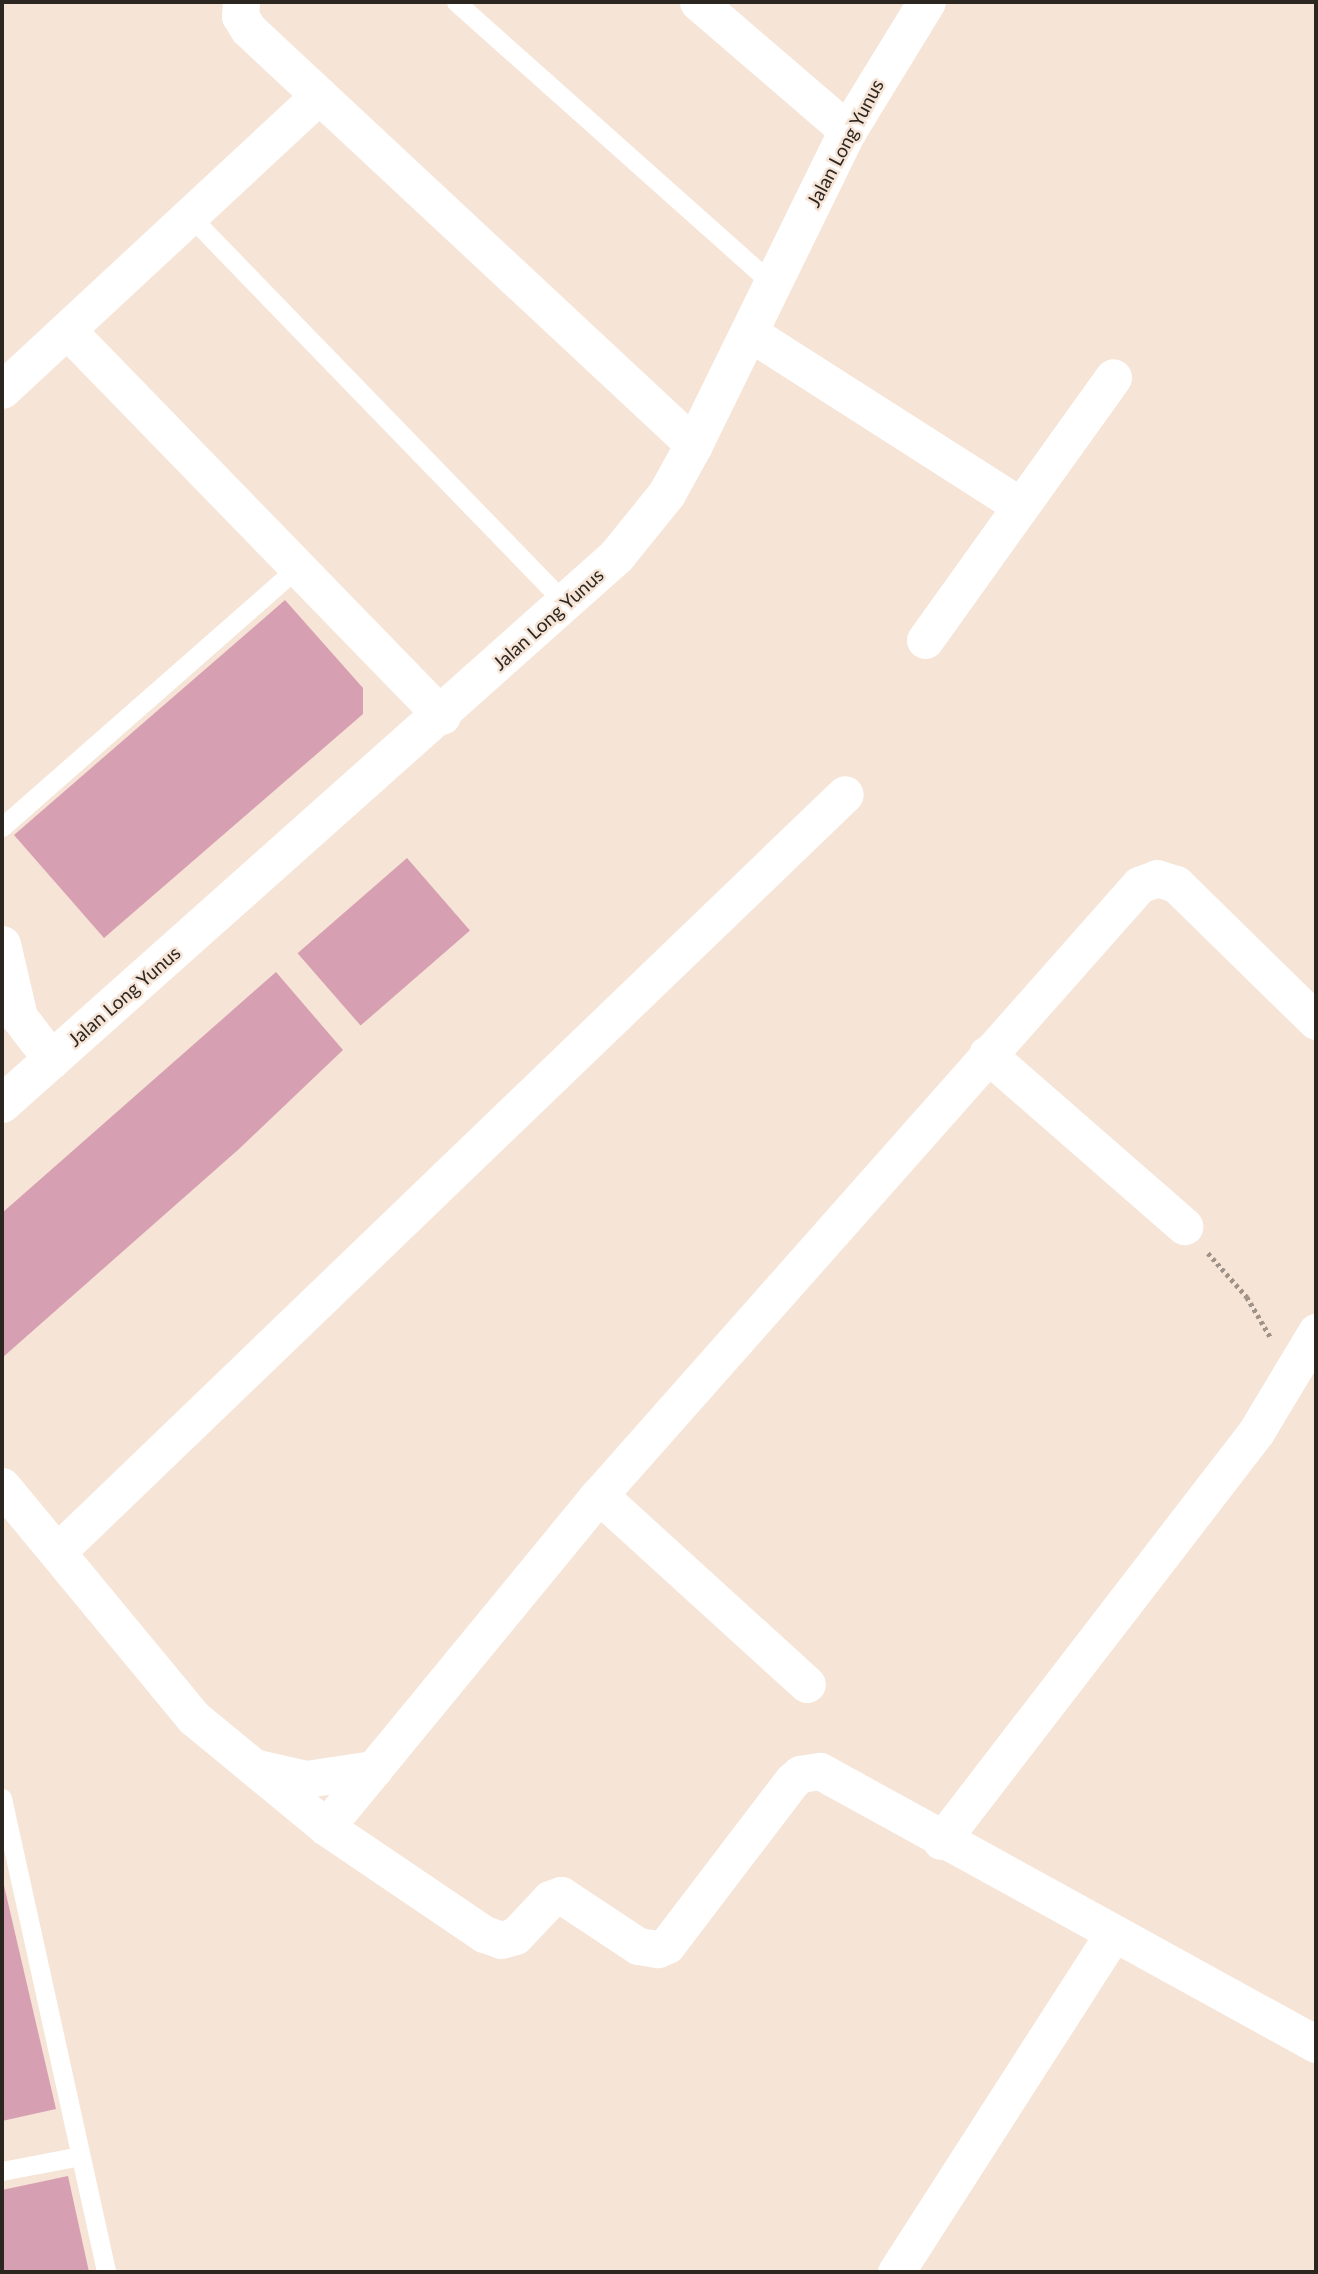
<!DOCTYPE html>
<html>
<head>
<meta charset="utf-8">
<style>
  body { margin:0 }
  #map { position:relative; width:1318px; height:2274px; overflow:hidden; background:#f6e4d6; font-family:Lato,sans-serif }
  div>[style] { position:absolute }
  .building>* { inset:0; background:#d7a0b2; transform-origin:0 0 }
  .path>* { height:4.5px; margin-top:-2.25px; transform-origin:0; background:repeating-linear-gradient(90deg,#9f9288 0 3.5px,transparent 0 7px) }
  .lane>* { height:19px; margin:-9.5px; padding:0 9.5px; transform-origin:9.5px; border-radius:9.5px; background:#fff }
  .street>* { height:37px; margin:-18.5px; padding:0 18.5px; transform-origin:18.5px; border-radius:18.5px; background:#fff }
  .primary>* { height:38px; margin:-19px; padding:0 19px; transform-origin:19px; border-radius:19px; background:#fff }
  span { translate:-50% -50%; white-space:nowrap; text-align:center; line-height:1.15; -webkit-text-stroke:5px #f6e4d6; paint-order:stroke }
  .street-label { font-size:19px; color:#2c2620 }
  .frame { position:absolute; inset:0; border:4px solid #2c2620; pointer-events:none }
</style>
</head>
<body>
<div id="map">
  <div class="building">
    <i style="clip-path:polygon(285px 600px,363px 688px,363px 714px,104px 938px,14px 835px)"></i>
    <i style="left:407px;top:858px;width:96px;height:145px;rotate:49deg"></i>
    <i style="clip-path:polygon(276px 972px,343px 1050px,239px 1149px,2px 1358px,2px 1213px)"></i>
    <i style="clip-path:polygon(2px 1877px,56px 2109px,2px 2121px)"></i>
    <i style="clip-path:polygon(68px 2176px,89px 2272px,2px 2272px,2px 2190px)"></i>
  </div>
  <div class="path">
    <i style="left:1208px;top:1253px;width:59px;rotate:48.4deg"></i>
    <i style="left:1247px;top:1297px;width:48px;rotate:59.7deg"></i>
  </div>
  <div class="lane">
    <i style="left:456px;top:2px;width:424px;rotate:41.7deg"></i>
    <i style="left:190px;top:216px;width:540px;rotate:45.9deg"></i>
    <i style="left:2px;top:827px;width:394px;rotate:-41.3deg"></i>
    <i style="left:2px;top:1798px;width:485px;rotate:77.6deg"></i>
    <i style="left:2px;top:2171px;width:79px;rotate:-10.9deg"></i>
  </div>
  <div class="street">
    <i style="left:241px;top:2px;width:14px;rotate:94deg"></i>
    <i style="left:240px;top:16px;width:15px;rotate:58deg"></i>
    <i style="left:248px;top:29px;width:610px;rotate:43.01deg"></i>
    <i style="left:698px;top:2px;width:198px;rotate:40.7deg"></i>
    <i style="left:67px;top:330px;width:538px;rotate:45.83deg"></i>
    <i style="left:750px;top:333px;width:321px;rotate:32.6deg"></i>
    <i style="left:2px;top:390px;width:433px;rotate:-42.9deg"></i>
    <i style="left:925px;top:640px;width:323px;rotate:-54.4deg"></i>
    <i style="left:2px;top:944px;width:75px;rotate:76.9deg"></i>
    <i style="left:19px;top:1017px;width:54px;rotate:52.5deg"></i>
    <i style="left:987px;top:1054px;width:262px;rotate:41.1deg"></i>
    <i style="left:2px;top:1486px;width:301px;rotate:50.4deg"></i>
    <i style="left:194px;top:1718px;width:171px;rotate:39.5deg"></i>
    <i style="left:326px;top:1827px;width:191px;rotate:34.1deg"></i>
    <i style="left:484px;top:1934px;width:18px;rotate:19deg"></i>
    <i style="left:501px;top:1940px;width:15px;rotate:-16deg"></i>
    <i style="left:515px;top:1936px;width:51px;rotate:-46.6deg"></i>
    <i style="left:550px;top:1899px;width:12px;rotate:-20deg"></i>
    <i style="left:561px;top:1895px;width:92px;rotate:33.5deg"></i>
    <i style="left:638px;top:1946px;width:20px;rotate:9deg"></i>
    <i style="left:658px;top:1949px;width:10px;rotate:-24deg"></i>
    <i style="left:667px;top:1945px;width:206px;rotate:-52.7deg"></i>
    <i style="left:792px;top:1781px;width:11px;rotate:-41deg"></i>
    <i style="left:800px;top:1774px;width:20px;rotate:-9deg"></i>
    <i style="left:820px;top:1771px;width:566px;rotate:28.83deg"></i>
    <i style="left:599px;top:1495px;width:281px;rotate:42.3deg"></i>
    <i style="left:57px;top:1552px;width:1093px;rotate:-43.89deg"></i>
    <i style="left:258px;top:1768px;width:49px;rotate:12.9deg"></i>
    <i style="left:306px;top:1779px;width:69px;rotate:-8.4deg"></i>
    <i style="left:326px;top:1827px;width:430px;rotate:-50.6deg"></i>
    <i style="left:599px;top:1495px;width:815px;rotate:-48.48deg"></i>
    <i style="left:1139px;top:885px;width:19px;rotate:-21deg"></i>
    <i style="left:1157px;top:878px;width:20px;rotate:18deg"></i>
    <i style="left:1176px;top:884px;width:196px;rotate:44.4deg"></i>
    <i style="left:941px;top:1841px;width:516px;rotate:-52.4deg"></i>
    <i style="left:1256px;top:1432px;width:117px;rotate:-59deg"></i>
    <i style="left:896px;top:2272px;width:402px;rotate:-57.3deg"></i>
  </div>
  <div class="primary">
    <i style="left:2px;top:1104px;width:824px;rotate:-41.7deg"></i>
    <i style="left:617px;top:556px;width:80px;rotate:-51.1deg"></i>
    <i style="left:667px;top:494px;width:56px;rotate:-61.1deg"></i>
    <i style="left:694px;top:445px;width:350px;rotate:-63.9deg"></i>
    <i style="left:848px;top:131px;width:151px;rotate:-58.5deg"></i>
  </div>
  <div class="street-label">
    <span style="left:845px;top:143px;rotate:-62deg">Jalan Long Yunus</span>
    <span style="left:548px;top:619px;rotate:-42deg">Jalan Long Yunus</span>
    <span style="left:124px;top:996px;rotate:-41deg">Jalan Long Yunus</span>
  </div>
  <div class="frame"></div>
</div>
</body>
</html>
